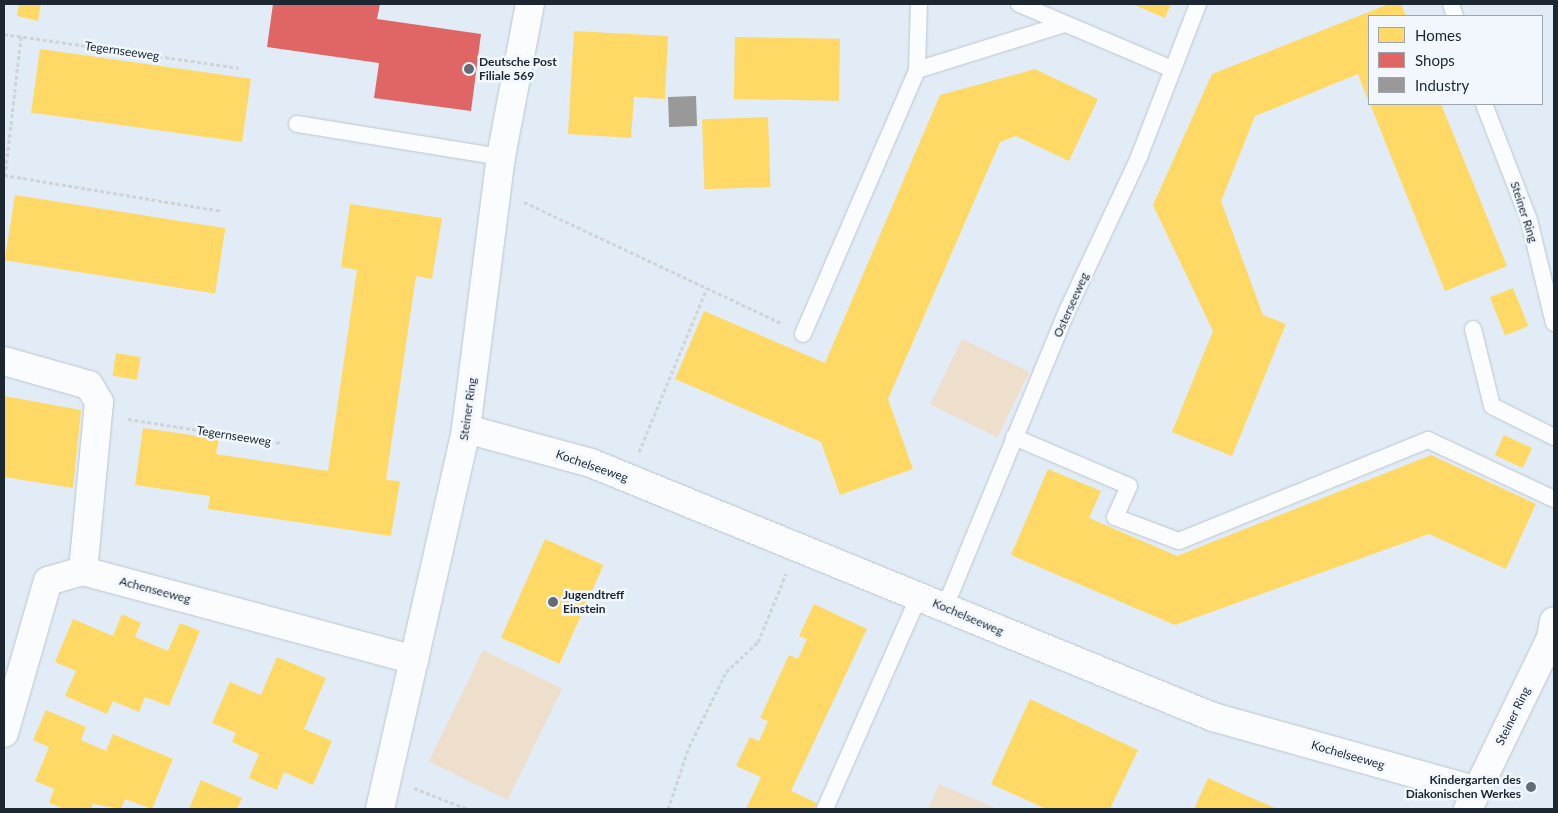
<!DOCTYPE html>
<html>
<head>
<meta charset="utf-8">
<style>
  body { margin:0 }
  #map { position:relative; width:1558px; height:813px; overflow:hidden; background:#e2ecf6; font-family:Lato,sans-serif }
  div>[style] { position:absolute }
  .green>* { inset:0; background:#eedfcd; transform-origin:0 0 }
  .homes>* { inset:0; background:#ffd966; transform-origin:0 0 }
  .shops>* { inset:0; background:#e06666 }
  .industry>* { inset:0; background:#999; transform-origin:0 0 }
  .path>* { height:3px; margin-top:-1.5px; transform-origin:0; background:repeating-linear-gradient(90deg,#d0d3d7 0 4px,transparent 0 6.5px) }
  .roads { filter:drop-shadow(0 0 1px #bbc5cf) drop-shadow(0 0 1px #bbc5cf) }
  .service>* { height:16px; margin:-8px; padding:0 8px; transform-origin:8px; border-radius:8px; background:#fbfcfe }
  .minor>* { height:28px; margin:-14px; padding:0 14px; transform-origin:14px; border-radius:14px; background:#fbfcfe }
  .dots>* { width:14px; height:14px; translate:-50% -50%; box-sizing:border-box; border:2px solid #f1f7fd; border-radius:50% }
  span { translate:-50% -50%; white-space:nowrap; text-align:center; line-height:1.15; -webkit-text-stroke:5px #f1f7fd; paint-order:stroke }
  .street-label { font-size:12px; color:#1c2732 }
  .poi-label { font-size:12px; color:#1c2732; font-weight:700 }
  .left { translate:0 -50%; text-align:left }
  .right { translate:-100% -50%; text-align:right }
  .frame { position:absolute; inset:0; border:5px solid #1c2732; pointer-events:none }
  .legend { position:absolute; left:1368px; top:15px; width:175px; height:90px; box-sizing:border-box; background:#f1f7fd; border:1px solid #9ca4ac; margin:0; padding:6px 9px; list-style:none; font-size:15px; color:#1c2732 }
  .legend li { display:flex; align-items:center; gap:10px; height:25px }
  .legend b { width:25px; border:1px solid #9ca4ac }
</style>
</head>
<body>
<div id="map">
  <div class="green">
    <i style="left:962px;top:339px;width:75px;height:73px;rotate:26deg"></i>
    <i style="left:483px;top:650px;width:88px;height:124px;rotate:26deg"></i>
    <i style="clip-path:polygon(939px 784px,998px 809px,928px 809px)"></i>
  </div>
  <div class="homes">
    <i style="clip-path:polygon(19px 4px,41px 4px,38px 21px,17px 16px)"></i>
    <i style="clip-path:polygon(1132px 4px,1171px 4px,1165px 18px)"></i>
    <i style="clip-path:polygon(1389px 4px,1401px 4px,1406px 16px,1369px 16px,1369px 103px,1358px 74px,1255px 116px,1221px 201px,1263px 315px,1286px 324px,1232px 456px,1172px 432px,1213px 331px,1153px 205px,1212px 74px)"></i>
    <i style="clip-path:polygon(574px 31px,668px 36px,665px 99px,634px 97px,631px 138px,568px 134px)"></i>
    <i style="left:735px;top:37px;width:105px;height:62px;rotate:1deg"></i>
    <i style="left:40px;top:49px;width:213px;height:64px;rotate:8deg"></i>
    <i style="clip-path:polygon(1035px 69px,1098px 99px,1069px 161px,1016px 136px,1000px 142px,888px 399px,913px 469px,840px 495px,821px 442px,675px 379px,704px 311px,825px 363px,940px 95px)"></i>
    <i style="clip-path:polygon(1370px 104px,1441px 104px,1507px 266px,1445px 291px)"></i>
    <i style="left:768px;top:117px;width:70px;height:66px;rotate:88deg"></i>
    <i style="left:15px;top:195px;width:213px;height:66px;rotate:9deg"></i>
    <i style="clip-path:polygon(350px 204px,442px 218px,432px 279px,416px 276px,386px 480px,400px 481px,391px 536px,208px 509px,210px 496px,135px 485px,143px 428px,219px 439px,216px 454px,328px 471px,357px 270px,341px 267px)"></i>
    <i style="left:1513px;top:288px;width:41px;height:25px;rotate:68deg"></i>
    <i style="left:116px;top:353px;width:25px;height:23px;rotate:9deg"></i>
    <i style="clip-path:polygon(4px 396px,81px 410px,73px 488px,4px 477px)"></i>
    <i style="left:1504px;top:435px;width:31px;height:22px;rotate:25deg"></i>
    <i style="clip-path:polygon(1431px 455px,1536px 504px,1506px 569px,1429px 534px,1175px 625px,1011px 555px,1048px 469px,1101px 491px,1089px 518px,1177px 556px)"></i>
    <i style="left:545px;top:539px;width:64px;height:108px;rotate:24deg"></i>
    <i style="clip-path:polygon(814px 604px,867px 629px,791px 791px,817px 803px,814px 809px,746px 809px,761px 777px,736px 766px,750px 737px,759px 741px,768px 721px,760px 718px,789px 655px,798px 659px,807px 639px,799px 636px)"></i>
    <i style="clip-path:polygon(122px 614px,141px 623px,135px 637px,168px 651px,180px 623px,200px 631px,169px 706px,145px 697px,139px 712px,113px 701px,107px 714px,65px 696px,76px 671px,55px 662px,73px 619px,113px 636px)"></i>
    <i style="clip-path:polygon(277px 657px,326px 678px,304px 729px,332px 741px,313px 785px,284px 772px,277px 790px,249px 778px,259px 754px,232px 742px,236px 733px,212px 723px,230px 682px,261px 695px)"></i>
    <i style="clip-path:polygon(1030px 699px,1138px 750px,1110px 809px,1046px 809px,991px 784px)"></i>
    <i style="clip-path:polygon(46px 710px,86px 727px,81px 740px,106px 751px,113px 734px,173px 759px,152px 809px,125px 799px,121px 809px,93px 804px,91px 809px,65px 809px,49px 803px,54px 789px,35px 781px,49px 747px,33px 740px)"></i>
    <i style="clip-path:polygon(1208px 778px,1254px 799px,1278px 809px,1194px 809px)"></i>
    <i style="clip-path:polygon(201px 780px,242px 798px,237px 809px,189px 809px)"></i>
  </div>
  <div class="shops">
    <i style="clip-path:polygon(273px 4px,380px 4px,377px 19px,481px 34px,471px 111px,374px 98px,379px 63px,267px 47px)"></i>
  </div>
  <div class="industry">
    <i style="left:696px;top:96px;width:30px;height:28px;rotate:88deg"></i>
  </div>
  <div class="path">
    <i style="left:4px;top:34px;width:237px;rotate:8.2deg"></i>
    <i style="left:4px;top:175px;width:221px;rotate:9.4deg"></i>
    <i style="left:5px;top:176px;width:140px;rotate:-83.4deg"></i>
    <i style="left:524px;top:202px;width:286px;rotate:25.2deg"></i>
    <i style="left:128px;top:419px;width:156px;rotate:8.9deg"></i>
    <i style="left:639px;top:452px;width:178px;rotate:-67.5deg"></i>
    <i style="left:414px;top:788px;width:58px;rotate:21.3deg"></i>
    <i style="left:668px;top:809px;width:65px;rotate:-71.3deg"></i>
    <i style="left:689px;top:747px;width:84px;rotate:-63.7deg"></i>
    <i style="left:726px;top:672px;width:44px;rotate:-43.2deg"></i>
    <i style="left:758px;top:642px;width:74px;rotate:-67.6deg"></i>
  </div>
  <div class="roads">
    <div class="service">
      <i style="left:1019px;top:4px;width:164px;rotate:23deg"></i>
      <i style="left:1451px;top:4px;width:13px;rotate:72deg"></i>
      <i style="left:917px;top:70px;width:155px;rotate:-17.3deg"></i>
      <i style="left:1484px;top:104px;width:124px;rotate:68.8deg"></i>
      <i style="left:1529px;top:220px;width:106px;rotate:76.4deg"></i>
      <i style="left:297px;top:124px;width:207px;rotate:9.2deg"></i>
      <i style="left:1473px;top:329px;width:79px;rotate:76.1deg"></i>
      <i style="left:1492px;top:406px;width:69px;rotate:26.6deg"></i>
      <i style="left:803px;top:334px;width:288px;rotate:-66.6deg"></i>
      <i style="left:917px;top:70px;width:66px;rotate:-88.3deg"></i>
      <i style="left:1014px;top:437px;width:125px;rotate:23.1deg"></i>
      <i style="left:1129px;top:486px;width:34px;rotate:114deg"></i>
      <i style="left:1115px;top:517px;width:68px;rotate:20.6deg"></i>
      <i style="left:1179px;top:541px;width:269px;rotate:-22.1deg"></i>
      <i style="left:1428px;top:440px;width:139px;rotate:25.1deg"></i>
      <i style="left:945px;top:607px;width:320px;rotate:-67.6deg"></i>
      <i style="left:1067px;top:311px;width:170px;rotate:-64.9deg"></i>
      <i style="left:1139px;top:157px;width:164px;rotate:-68.9deg"></i>
      <i style="left:825px;top:809px;width:233px;rotate:-66.2deg"></i>
    </div>
    <div class="minor">
      <i style="left:4px;top:361px;width:88px;rotate:15.8deg"></i>
      <i style="left:89px;top:385px;width:20px;rotate:60deg"></i>
      <i style="left:99px;top:402px;width:170px;rotate:95.4deg"></i>
      <i style="left:466px;top:429px;width:130px;rotate:15.2deg"></i>
      <i style="left:591px;top:463px;width:672px;rotate:22.21deg"></i>
      <i style="left:1213px;top:717px;width:271px;rotate:15.6deg"></i>
      <i style="left:4px;top:733px;width:158px;rotate:-73.9deg"></i>
      <i style="left:48px;top:581px;width:36px;rotate:-16deg"></i>
      <i style="left:83px;top:571px;width:343px;rotate:15deg"></i>
      <i style="left:380px;top:809px;width:390px;rotate:-77.2deg"></i>
      <i style="left:466px;top:429px;width:274px;rotate:-82.7deg"></i>
      <i style="left:501px;top:157px;width:156px;rotate:-79.3deg"></i>
      <i style="left:1468px;top:809px;width:190px;rotate:-64.1deg"></i>
      <i style="left:1551px;top:638px;width:17px;rotate:-80deg"></i>
    </div>
  </div>
  <div class="dots">
    <i style="left:469px;top:69px;background:#616c77"></i>
    <i style="left:553px;top:602px;background:#616c77"></i>
    <i style="left:1531px;top:787px;background:#616c77"></i>
  </div>
  <div class="street-label">
    <span style="left:122px;top:51px;rotate:8deg">Tegernseeweg</span>
    <span style="left:1524px;top:212px;rotate:72deg">Steiner Ring</span>
    <span style="left:1071px;top:305px;rotate:-66deg">Osterseeweg</span>
    <span style="left:468px;top:409px;rotate:-82deg">Steiner Ring</span>
    <span style="left:234px;top:436px;rotate:9deg">Tegernseeweg</span>
    <span style="left:592px;top:466px;rotate:19deg">Kochelseeweg</span>
    <span style="left:155px;top:590px;rotate:15deg">Achenseeweg</span>
    <span style="left:968px;top:617px;rotate:23deg">Kochelseeweg</span>
    <span style="left:1513px;top:716px;rotate:-64deg">Steiner Ring</span>
    <span style="left:1348px;top:755px;rotate:16deg">Kochelseeweg</span>
  </div>
  <div class="poi-label">
    <span class="left" style="left:479px;top:69px">Deutsche Post<br>Filiale 569</span>
    <span class="left" style="left:563px;top:602px">Jugendtreff<br>Einstein</span>
    <span class="right" style="left:1521px;top:787px">Kindergarten des<br>Diakonischen Werkes</span>
  </div>
  <div class="frame"></div>
  <ul class="legend">
  <li><b style="height:14px;background:#ffd966"></b>Homes</li>
  <li><b style="height:14px;background:#e06666"></b>Shops</li>
  <li><b style="height:14px;background:#999"></b>Industry</li>
  </ul>
</div>
</body>
</html>
